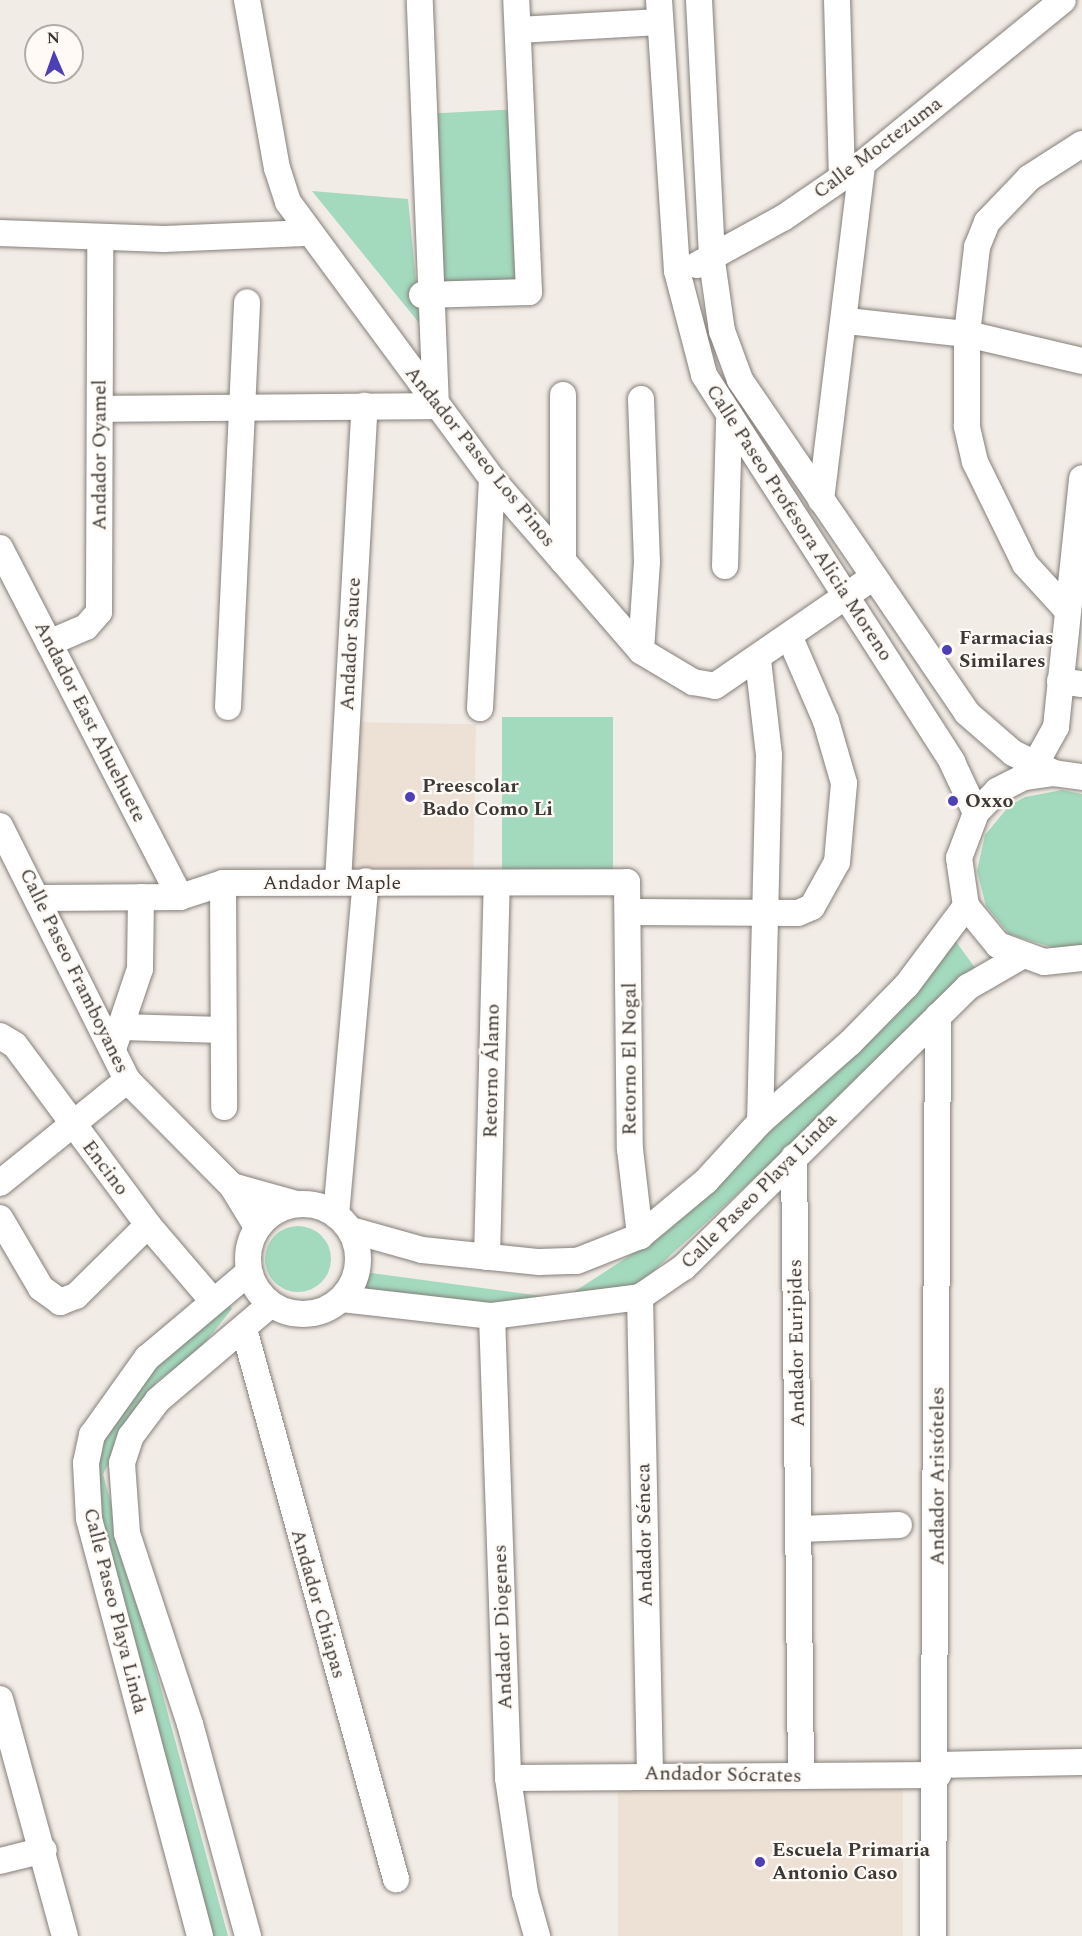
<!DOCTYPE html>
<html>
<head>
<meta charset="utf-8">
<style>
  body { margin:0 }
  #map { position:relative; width:1082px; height:1936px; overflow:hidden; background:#f2ece6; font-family:Spectral,serif }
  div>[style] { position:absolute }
  .built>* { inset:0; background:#ede1d5; transform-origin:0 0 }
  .green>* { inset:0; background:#a3d9bd; transform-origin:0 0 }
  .round { border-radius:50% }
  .roads { filter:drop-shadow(0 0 2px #857f7a) drop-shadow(0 0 2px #857f7a) }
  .minor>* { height:26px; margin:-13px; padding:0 13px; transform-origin:13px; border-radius:13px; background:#fff }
  .minor>.ring { margin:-13px; padding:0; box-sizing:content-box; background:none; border:26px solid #fff; border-radius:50% }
  .dots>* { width:16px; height:16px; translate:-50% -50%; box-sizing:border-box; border:3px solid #fffaf5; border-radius:50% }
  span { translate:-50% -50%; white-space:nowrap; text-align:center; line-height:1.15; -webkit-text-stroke:4.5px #fffaf5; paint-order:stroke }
  .street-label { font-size:20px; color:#3c3a38 }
  .poi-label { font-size:20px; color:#3c3a38; font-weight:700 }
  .left { translate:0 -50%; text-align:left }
  .north { position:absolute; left:24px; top:24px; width:60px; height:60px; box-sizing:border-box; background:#fffaf5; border:2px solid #b1ada9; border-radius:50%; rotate:358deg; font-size:16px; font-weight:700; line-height:24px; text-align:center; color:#3c3a38 }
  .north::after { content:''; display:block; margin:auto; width:21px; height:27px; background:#4d40b7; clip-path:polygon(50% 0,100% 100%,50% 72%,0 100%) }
</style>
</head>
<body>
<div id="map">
  <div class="built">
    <i style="left:351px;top:722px;width:125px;height:149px;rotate:1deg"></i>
    <i style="left:618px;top:1788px;width:285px;height:148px"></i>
  </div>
  <div class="green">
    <i style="left:520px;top:109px;width:183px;height:97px;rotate:87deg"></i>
    <i style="clip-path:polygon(312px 191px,408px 199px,420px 324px)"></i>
    <i style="left:502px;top:717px;width:111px;height:158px"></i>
    <i style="clip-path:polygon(1062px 790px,1082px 794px,1082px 946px,1061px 950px,1009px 934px,986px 906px,977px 871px,985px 835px,1009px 806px,1025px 797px)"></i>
    <i style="clip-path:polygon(952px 936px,978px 972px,635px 1288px,584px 1305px,480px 1309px,355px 1294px,364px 1272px,563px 1299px,666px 1232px,917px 989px)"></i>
    <i class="round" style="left:265px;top:1226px;width:66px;height:66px"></i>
    <i style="clip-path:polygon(225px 1296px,232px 1309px,197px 1352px,156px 1382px,103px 1474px,228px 1936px,211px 1936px,94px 1525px,93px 1441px,140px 1375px)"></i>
  </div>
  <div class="roads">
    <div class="minor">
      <i style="left:247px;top:0;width:171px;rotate:79.9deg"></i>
      <i style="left:277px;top:168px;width:36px;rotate:72deg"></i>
      <i style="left:288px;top:202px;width:344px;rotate:53.6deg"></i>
      <i style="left:492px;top:479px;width:228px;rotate:49.1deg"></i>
      <i style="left:641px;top:651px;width:61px;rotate:30.8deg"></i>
      <i style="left:693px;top:682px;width:22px;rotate:10deg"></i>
      <i style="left:715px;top:686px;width:191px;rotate:-34.5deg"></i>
      <i style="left:659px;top:0;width:272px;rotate:86.2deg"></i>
      <i style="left:677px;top:271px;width:107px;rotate:75.4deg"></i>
      <i style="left:704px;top:375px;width:460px;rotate:57.3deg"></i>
      <i style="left:952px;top:762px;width:56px;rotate:64.8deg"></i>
      <i style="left:699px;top:0;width:261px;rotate:87.1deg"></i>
      <i style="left:712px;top:261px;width:71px;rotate:81.9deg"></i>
      <i style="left:722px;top:331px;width:52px;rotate:69.8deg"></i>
      <i style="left:740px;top:380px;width:403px;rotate:55.7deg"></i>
      <i style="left:967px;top:713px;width:61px;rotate:41deg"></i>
      <i style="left:1013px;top:753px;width:46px;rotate:26deg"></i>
      <i style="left:837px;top:0;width:178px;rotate:88.4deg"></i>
      <i style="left:518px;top:30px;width:142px;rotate:-3.2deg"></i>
      <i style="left:0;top:233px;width:164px;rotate:2.1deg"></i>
      <i style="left:164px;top:239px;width:146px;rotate:-2.4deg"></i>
      <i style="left:697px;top:265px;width:98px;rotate:-28.7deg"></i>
      <i style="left:783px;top:218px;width:96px;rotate:-34.4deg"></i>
      <i style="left:862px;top:164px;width:259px;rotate:-39.2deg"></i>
      <i style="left:422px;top:295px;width:107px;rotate:-1.6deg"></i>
      <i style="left:529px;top:292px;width:292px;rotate:-92.5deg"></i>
      <i style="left:847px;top:321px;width:121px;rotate:6.2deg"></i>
      <i style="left:967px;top:334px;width:118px;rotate:13.2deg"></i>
      <i style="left:641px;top:399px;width:163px;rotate:87.9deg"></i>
      <i style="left:647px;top:562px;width:89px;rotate:93.9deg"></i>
      <i style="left:100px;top:409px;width:336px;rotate:-0.5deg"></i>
      <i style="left:436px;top:406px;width:406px;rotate:-92.3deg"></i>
      <i style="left:821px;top:500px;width:338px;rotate:-83deg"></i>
      <i style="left:0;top:548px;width:393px;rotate:62.7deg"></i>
      <i style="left:563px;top:561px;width:166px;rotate:-90deg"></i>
      <i style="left:725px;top:566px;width:145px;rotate:-88.4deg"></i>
      <i style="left:1067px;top:610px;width:62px;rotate:-132.4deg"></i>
      <i style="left:1025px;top:564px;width:114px;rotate:-116.1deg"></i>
      <i style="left:975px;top:462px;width:37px;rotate:-103deg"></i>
      <i style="left:967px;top:426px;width:92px;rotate:-90deg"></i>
      <i style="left:967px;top:334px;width:88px;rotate:-83.4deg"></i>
      <i style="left:977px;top:247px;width:27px;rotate:-68deg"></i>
      <i style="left:987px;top:222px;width:61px;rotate:-46.3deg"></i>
      <i style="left:1029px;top:178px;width:63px;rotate:-32.7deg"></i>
      <i style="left:49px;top:643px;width:40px;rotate:-23.4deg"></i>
      <i style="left:86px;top:627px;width:20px;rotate:-49deg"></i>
      <i style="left:99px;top:612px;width:374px;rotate:-89.8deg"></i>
      <i style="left:758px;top:660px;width:96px;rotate:83.4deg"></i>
      <i style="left:769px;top:755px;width:367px;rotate:91.4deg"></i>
      <i style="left:1060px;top:681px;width:22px;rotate:8deg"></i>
      <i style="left:228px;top:707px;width:405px;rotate:-87.3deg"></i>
      <i style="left:480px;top:708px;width:229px;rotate:-87deg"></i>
      <i style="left:1036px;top:763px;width:41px;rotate:-60.9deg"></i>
      <i style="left:1056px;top:727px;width:250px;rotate:-84deg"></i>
      <i style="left:1082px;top:777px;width:28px;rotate:-172deg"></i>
      <i style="left:1054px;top:773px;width:30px;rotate:172deg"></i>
      <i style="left:1024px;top:777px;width:30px;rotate:153deg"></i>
      <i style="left:997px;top:791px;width:30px;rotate:134deg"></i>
      <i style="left:976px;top:813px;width:48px;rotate:110.7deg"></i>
      <i style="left:959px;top:858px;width:49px;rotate:81.7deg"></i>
      <i style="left:966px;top:906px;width:50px;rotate:50.6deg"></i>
      <i style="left:998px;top:945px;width:49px;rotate:20.3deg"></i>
      <i style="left:1044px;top:962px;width:38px;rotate:-6deg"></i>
      <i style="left:0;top:826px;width:284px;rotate:63.4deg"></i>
      <i style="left:127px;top:1080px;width:149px;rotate:45.3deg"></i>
      <i style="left:232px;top:1186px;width:48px;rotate:58.6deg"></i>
      <i style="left:338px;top:882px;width:477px;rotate:-86.8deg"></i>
      <i style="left:223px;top:883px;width:224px;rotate:89.7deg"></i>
      <i style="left:40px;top:898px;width:140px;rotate:-0.4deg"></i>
      <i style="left:180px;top:897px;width:45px;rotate:-18deg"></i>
      <i style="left:223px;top:883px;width:404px;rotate:-0.1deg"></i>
      <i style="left:627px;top:882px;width:267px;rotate:89.4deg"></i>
      <i style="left:630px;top:1149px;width:88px;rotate:83.4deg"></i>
      <i style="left:630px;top:912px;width:168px;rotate:0.3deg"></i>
      <i style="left:798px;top:913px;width:15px;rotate:-23deg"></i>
      <i style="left:812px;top:907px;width:51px;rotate:-60.9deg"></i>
      <i style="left:837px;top:862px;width:79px;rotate:-84.9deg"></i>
      <i style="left:844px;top:783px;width:65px;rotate:-106.2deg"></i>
      <i style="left:826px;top:721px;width:90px;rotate:-113.4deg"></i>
      <i style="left:121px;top:1027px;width:102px;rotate:1.7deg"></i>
      <i style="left:0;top:1036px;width:17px;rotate:31deg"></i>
      <i style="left:15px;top:1045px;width:224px;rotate:53.5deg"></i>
      <i style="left:148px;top:1225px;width:99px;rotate:49.5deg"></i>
      <i style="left:113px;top:1049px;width:84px;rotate:-71.4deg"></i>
      <i style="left:140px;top:969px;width:72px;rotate:-89.2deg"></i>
      <i style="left:794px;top:1157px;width:619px;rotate:89.35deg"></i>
      <i style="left:0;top:1183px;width:164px;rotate:-39deg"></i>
      <i style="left:232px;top:1186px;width:66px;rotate:15.7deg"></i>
      <i class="ring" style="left:248px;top:1204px;width:84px;height:84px"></i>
      <i style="left:336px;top:1215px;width:335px;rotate:-84.9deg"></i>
      <i style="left:0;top:1218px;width:81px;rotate:59.6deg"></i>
      <i style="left:41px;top:1288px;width:24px;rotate:36deg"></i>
      <i style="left:60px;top:1302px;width:17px;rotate:-21deg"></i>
      <i style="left:76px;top:1296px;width:101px;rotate:-44.6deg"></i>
      <i style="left:351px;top:1230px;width:74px;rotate:15.7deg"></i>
      <i style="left:422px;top:1250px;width:118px;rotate:5.9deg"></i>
      <i style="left:539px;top:1262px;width:38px;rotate:-2deg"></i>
      <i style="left:577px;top:1261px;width:68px;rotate:-21.6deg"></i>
      <i style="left:640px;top:1236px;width:86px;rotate:-39.8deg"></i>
      <i style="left:706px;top:1181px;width:80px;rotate:-47.5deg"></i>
      <i style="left:760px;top:1122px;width:120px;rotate:-41.3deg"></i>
      <i style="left:850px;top:1043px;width:81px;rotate:-45.5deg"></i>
      <i style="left:907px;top:985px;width:99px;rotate:-53.2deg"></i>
      <i style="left:487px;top:1257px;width:372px;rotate:-88.5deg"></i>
      <i style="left:640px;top:1297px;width:476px;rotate:88.8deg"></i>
      <i style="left:342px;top:1299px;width:151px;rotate:6.5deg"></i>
      <i style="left:492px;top:1316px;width:149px;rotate:-7.3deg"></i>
      <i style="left:640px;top:1297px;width:53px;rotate:-34.3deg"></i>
      <i style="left:684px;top:1267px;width:399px;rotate:-44.6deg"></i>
      <i style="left:968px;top:987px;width:60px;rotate:-30deg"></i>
      <i style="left:492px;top:1316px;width:462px;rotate:88deg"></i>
      <i style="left:508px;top:1778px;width:116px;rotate:81.6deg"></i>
      <i style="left:525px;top:1893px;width:45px;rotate:74.4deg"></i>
      <i style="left:244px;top:1329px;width:571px;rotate:74.55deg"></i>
      <i style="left:801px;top:1529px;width:98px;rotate:-2.3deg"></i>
      <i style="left:0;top:1699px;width:246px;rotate:74.7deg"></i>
      <i style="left:937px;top:1765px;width:145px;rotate:-1.2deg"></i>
      <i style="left:508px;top:1778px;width:430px;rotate:-0.4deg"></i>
      <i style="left:0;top:1861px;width:45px;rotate:-14deg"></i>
      <i style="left:200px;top:1936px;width:432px;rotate:-104.9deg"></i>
      <i style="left:89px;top:1519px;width:56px;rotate:-93.1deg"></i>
      <i style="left:86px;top:1463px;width:29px;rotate:-78deg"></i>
      <i style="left:92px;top:1435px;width:95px;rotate:-54.5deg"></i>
      <i style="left:147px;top:1358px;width:132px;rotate:-40.1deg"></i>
      <i style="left:248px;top:1936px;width:220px;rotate:-105.3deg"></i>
      <i style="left:190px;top:1724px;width:201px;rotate:-108.3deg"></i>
      <i style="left:127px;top:1533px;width:70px;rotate:-94.1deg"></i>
      <i style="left:122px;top:1463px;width:28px;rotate:-72deg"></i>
      <i style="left:131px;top:1436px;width:45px;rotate:-53.1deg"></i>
      <i style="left:158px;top:1400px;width:147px;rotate:-40.3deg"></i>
      <i style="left:933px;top:1936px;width:920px;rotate:-89.69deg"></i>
    </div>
  </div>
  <div class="dots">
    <i style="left:947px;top:650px;background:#4d40b7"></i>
    <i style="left:410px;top:797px;background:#4d40b7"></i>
    <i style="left:953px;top:801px;background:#4d40b7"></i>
    <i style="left:760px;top:1862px;background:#4d40b7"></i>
  </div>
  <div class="street-label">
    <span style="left:878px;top:148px;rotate:-37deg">Calle Moctezuma</span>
    <span style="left:100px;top:455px;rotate:-90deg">Andador Oyamel</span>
    <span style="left:480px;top:457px;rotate:51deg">Andador Paseo Los Pinos</span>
    <span style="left:799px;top:523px;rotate:57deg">Calle Paseo Profesora Alicia Moreno</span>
    <span style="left:351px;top:644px;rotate:-87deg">Andador Sauce</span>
    <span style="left:90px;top:722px;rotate:63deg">Andador East Ahuehuete</span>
    <span style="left:332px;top:883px">Andador Maple</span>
    <span style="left:74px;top:971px;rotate:64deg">Calle Paseo Framboyanes</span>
    <span style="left:630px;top:1059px;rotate:-90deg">Retorno El Nogal</span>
    <span style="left:492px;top:1071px;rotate:-89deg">Retorno Álamo</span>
    <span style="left:105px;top:1168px;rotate:53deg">Encino</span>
    <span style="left:759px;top:1191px;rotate:-45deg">Calle Paseo Playa Linda</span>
    <span style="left:797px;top:1343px;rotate:-91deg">Andador Euripides</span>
    <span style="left:938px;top:1476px;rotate:-90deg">Andador Aristóteles</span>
    <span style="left:645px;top:1535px;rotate:-91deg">Andador Séneca</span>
    <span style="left:318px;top:1604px;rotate:74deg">Andador Chiapas</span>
    <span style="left:115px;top:1611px;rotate:76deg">Calle Paseo Playa Linda</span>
    <span style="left:503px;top:1627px;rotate:-92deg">Andador Diogenes</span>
    <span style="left:723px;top:1775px;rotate:1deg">Andador Sócrates</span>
  </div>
  <div class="poi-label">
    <span class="left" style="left:959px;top:650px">Farmacias<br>Similares</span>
    <span class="left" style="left:422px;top:798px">Preescolar<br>Bado Como Li</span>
    <span class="left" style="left:965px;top:801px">Oxxo</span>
    <span class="left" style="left:772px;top:1862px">Escuela Primaria<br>Antonio Caso</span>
  </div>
  <div class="north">N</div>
</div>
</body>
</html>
